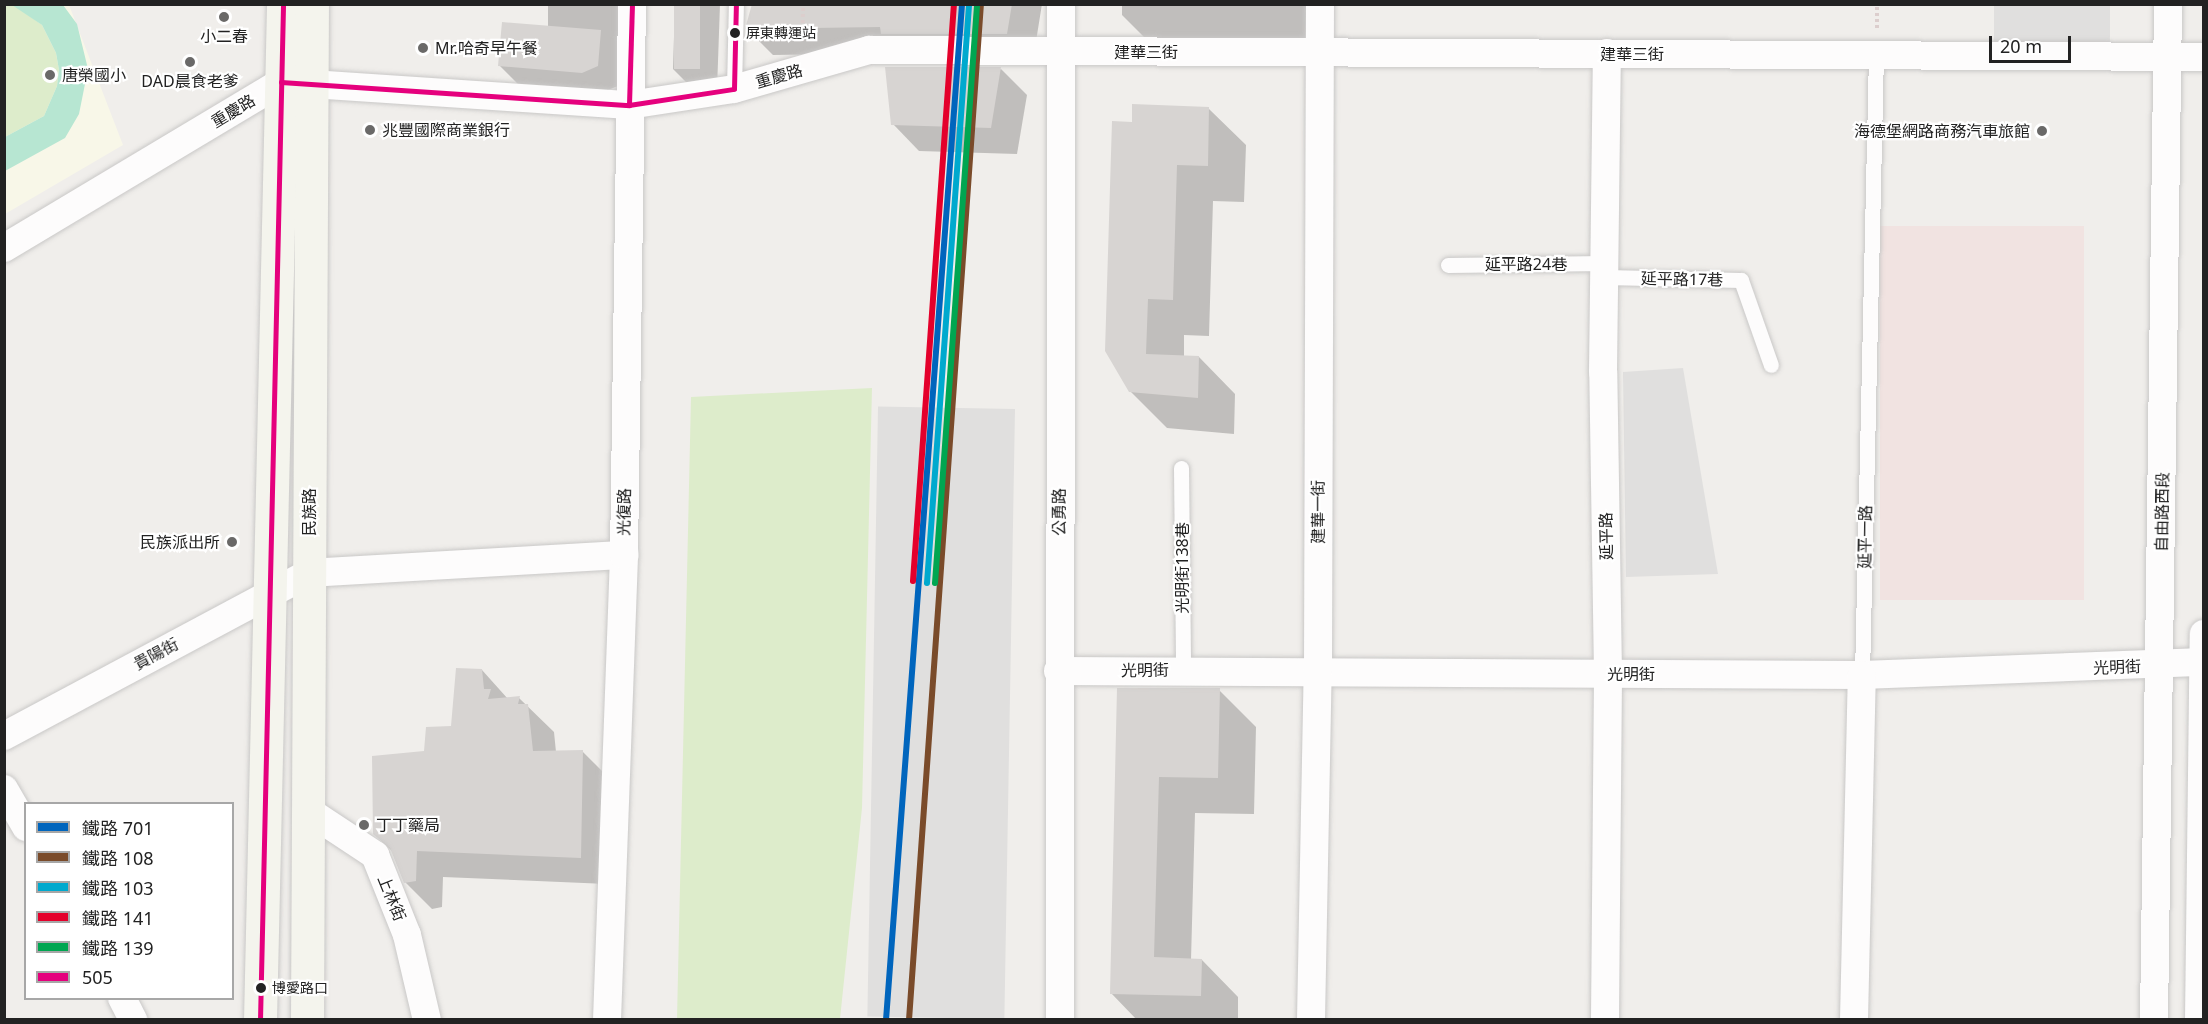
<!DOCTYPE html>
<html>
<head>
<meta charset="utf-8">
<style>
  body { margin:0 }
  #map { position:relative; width:2208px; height:1024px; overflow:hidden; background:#f0eeeb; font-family:"Noto Sans","Noto Sans TC",sans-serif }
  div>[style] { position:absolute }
  .commercial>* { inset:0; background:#f1e3e1; transform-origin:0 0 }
  .education>* { inset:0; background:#f8f7e8 }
  .grass>* { inset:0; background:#ddeccb }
  .pitch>* { inset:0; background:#b7e6d2 }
  .parking>* { inset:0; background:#e0dfde; transform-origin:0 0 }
  .shadow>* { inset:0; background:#0003 }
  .building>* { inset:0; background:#d7d4d2; transform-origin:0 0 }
  .path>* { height:4px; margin-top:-2px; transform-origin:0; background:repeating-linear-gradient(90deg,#dccecd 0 3px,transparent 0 6px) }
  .roads { filter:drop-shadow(0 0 2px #c9c8c7) drop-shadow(0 0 2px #c9c8c7) }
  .lane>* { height:15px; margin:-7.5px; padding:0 7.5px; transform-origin:7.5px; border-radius:7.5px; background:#fdfcfc }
  .street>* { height:28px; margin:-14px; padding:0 14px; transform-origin:14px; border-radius:14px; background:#fdfcfc }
  .secondary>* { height:33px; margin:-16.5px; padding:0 16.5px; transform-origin:16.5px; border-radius:16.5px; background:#f4f4ed }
  .bus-1>* { height:4.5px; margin:-2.25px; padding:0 2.25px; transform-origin:2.25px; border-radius:2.25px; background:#e5007d }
  .rail-1>* { height:6px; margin:-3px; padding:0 3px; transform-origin:3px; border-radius:3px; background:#0065bd }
  .rail-2>* { height:6px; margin:-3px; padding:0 3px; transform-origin:3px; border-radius:3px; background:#7a4b2a }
  .rail-3>* { height:6px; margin:-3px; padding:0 3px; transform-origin:3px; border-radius:3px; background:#00a9ce }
  .rail-4>* { height:6px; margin:-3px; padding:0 3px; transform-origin:3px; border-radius:3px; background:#e4002b }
  .rail-5>* { height:6px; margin:-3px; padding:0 3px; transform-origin:3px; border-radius:3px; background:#00a651 }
  .dots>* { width:16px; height:16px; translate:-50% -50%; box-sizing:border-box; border:3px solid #fff; border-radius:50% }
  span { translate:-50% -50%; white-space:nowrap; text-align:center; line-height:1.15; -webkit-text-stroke:4.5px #fff; paint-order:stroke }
  .bus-label { font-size:14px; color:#222 }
  .left { translate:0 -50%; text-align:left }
  .poi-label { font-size:16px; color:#222 }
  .right { translate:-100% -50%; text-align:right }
  .street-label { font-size:16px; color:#222 }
  .frame { position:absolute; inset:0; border:6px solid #222; pointer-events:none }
  .legend { position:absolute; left:24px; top:802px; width:210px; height:198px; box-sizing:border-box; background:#fff; border:2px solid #a7a7a7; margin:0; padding:8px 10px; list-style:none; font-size:18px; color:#222 }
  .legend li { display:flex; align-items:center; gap:12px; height:30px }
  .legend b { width:30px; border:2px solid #a7a7a7 }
  .scale { position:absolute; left:1989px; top:36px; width:82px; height:27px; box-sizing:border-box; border:3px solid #222; border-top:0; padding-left:8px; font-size:18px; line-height:21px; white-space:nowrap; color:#222; -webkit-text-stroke:4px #fff; paint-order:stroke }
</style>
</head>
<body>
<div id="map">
  <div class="commercial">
    <i style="left:2084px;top:226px;width:374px;height:204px;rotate:90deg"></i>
  </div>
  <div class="education">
    <i style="clip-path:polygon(5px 5px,69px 5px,123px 145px,5px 214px)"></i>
  </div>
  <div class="grass">
    <i style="clip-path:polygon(5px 5px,16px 6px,42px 25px,56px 53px,59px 70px,57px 86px,44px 116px,5px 137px)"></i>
    <i style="clip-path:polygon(872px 388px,862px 808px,840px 1019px,677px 1019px,691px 397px)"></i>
  </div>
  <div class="pitch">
    <i style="clip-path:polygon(12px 5px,63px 5px,77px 24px,88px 69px,79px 114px,65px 138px,5px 171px,5px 137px,44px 116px,57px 86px,59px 70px,56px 53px,42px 25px)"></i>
  </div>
  <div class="parking">
    <i style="left:1994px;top:5px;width:116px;height:38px"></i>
    <i style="clip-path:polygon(1683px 368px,1718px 574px,1626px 577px,1623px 372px)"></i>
    <i style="left:1015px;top:409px;width:610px;height:137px;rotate:91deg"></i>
  </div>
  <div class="shadow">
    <i style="clip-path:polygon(548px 4px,620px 4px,618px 86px,603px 92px,520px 86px,500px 66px,548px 27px)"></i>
    <i style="clip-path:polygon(675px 4px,720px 4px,717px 90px,693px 89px,673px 69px)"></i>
    <i style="clip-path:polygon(755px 4px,1042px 4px,1033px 60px,903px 53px,773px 55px,747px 29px)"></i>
    <i style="clip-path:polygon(1122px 4px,1321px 4px,1321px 52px,1159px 52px,1122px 15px)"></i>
    <i style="clip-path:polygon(1001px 69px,1027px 95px,1017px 154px,919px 151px,893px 124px)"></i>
    <i style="clip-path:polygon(1209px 109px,1246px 145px,1244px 202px,1213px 201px,1209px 336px,1184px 335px,1184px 357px,1199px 357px,1235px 394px,1234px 434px,1167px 428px,1130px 391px,1134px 123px)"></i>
    <i style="clip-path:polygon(482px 670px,508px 699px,519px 698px,554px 732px,556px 752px,582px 751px,609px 778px,607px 884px,443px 877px,442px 907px,432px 909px,405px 882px,393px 852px,374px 833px,425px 752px,453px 727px)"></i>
    <i style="clip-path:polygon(1119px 689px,1219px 690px,1256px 727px,1254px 814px,1195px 813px,1191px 960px,1202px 960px,1238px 997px,1238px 1020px,1137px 1020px,1111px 993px)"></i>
  </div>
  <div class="building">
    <i style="left:674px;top:4px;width:26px;height:65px"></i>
    <i style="clip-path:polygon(752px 4px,1012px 4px,1007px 34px,881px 34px,880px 27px,745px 29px)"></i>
    <i style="clip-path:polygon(502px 22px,601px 30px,598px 66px,582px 73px,498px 66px)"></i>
    <i style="clip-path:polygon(885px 67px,1001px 67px,991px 128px,891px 125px)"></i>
    <i style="clip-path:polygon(1132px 104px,1209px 107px,1208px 166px,1177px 165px,1173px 300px,1148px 299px,1146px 354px,1199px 356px,1198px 398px,1129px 392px,1105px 351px,1112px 121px,1132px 122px)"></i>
    <i style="clip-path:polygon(456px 668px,482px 669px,484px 689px,491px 689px,488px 699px,520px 696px,518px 704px,528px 704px,533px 751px,583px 750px,581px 858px,417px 851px,416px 881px,404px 883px,390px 848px,373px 834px,372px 756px,424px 751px,426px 727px,451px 726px)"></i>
    <i style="clip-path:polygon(1117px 688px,1220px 688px,1218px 778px,1159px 777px,1154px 957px,1202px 959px,1201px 996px,1110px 994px)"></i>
  </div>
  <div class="path">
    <i style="left:1877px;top:28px;width:24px;rotate:-90deg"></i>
    <i style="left:802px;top:41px;width:37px;rotate:-88deg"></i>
  </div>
  <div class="roads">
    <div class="lane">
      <i style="left:734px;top:89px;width:85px;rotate:-88.7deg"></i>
      <i style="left:1448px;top:265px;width:157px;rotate:-0.7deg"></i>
      <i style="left:1604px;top:277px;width:137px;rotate:1.3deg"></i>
      <i style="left:1741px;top:280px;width:90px;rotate:70.6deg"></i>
      <i style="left:1181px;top:468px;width:201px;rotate:89.4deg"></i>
      <i style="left:1862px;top:675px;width:620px;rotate:-88.71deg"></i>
    </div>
    <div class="street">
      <i style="left:4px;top:248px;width:323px;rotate:-30.9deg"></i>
      <i style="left:281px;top:82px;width:349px;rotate:3.8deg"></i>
      <i style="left:629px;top:105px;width:106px;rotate:-8.7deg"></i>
      <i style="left:734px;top:89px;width:141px;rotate:-16.1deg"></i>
      <i style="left:869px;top:50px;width:1335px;rotate:0.3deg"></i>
      <i style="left:1058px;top:671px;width:804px;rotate:0.29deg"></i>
      <i style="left:1862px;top:675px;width:342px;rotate:-2.2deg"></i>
      <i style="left:4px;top:736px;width:346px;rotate:-28.1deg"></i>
      <i style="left:309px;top:573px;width:316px;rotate:-3.3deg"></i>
      <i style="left:4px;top:789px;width:44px;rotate:59.9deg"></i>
      <i style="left:307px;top:810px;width:82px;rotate:33.5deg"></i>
      <i style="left:375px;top:855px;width:86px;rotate:68.2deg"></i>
      <i style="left:407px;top:935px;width:87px;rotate:76.8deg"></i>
      <i style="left:122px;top:998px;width:25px;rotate:63deg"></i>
      <i style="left:607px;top:1020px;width:465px;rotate:-87.9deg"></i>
      <i style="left:624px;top:555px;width:551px;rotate:-89.17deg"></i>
      <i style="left:1060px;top:1020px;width:1016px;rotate:-89.94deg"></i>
      <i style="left:1311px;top:1020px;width:350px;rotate:-88.9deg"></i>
      <i style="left:1318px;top:670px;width:666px;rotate:-89.83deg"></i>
      <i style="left:1605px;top:1020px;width:346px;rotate:-89.5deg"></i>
      <i style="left:1608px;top:674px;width:302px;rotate:-90.9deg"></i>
      <i style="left:1603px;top:372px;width:319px;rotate:-89.3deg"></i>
      <i style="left:1854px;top:1020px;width:345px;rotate:-88.7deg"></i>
      <i style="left:2154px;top:1020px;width:1016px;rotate:-89.21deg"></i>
      <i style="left:2199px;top:1020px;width:386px;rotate:-89.3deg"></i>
    </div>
    <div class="secondary">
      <i style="left:260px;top:1020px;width:1016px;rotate:-88.7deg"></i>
      <i style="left:307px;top:1020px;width:1016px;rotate:-89.72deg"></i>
    </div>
  </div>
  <div class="bus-1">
    <i style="left:281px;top:82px;width:349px;rotate:3.8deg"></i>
    <i style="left:629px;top:105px;width:106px;rotate:-8.7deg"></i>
    <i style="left:734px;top:89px;width:85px;rotate:-88.7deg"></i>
    <i style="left:629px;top:105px;width:101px;rotate:-88.3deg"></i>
    <i style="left:260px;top:1020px;width:1016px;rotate:-88.7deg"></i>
  </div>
  <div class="rail-1">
    <i style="left:886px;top:1020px;width:1019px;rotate:-85.72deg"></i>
  </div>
  <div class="rail-2">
    <i style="left:909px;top:1020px;width:1019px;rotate:-85.95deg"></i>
  </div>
  <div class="rail-3">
    <i style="left:927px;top:583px;width:580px;rotate:-85.84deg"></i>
  </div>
  <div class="rail-4">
    <i style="left:913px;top:581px;width:578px;rotate:-85.94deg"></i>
  </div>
  <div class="rail-5">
    <i style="left:935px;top:583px;width:580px;rotate:-85.84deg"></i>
  </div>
  <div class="dots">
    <i style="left:224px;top:17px;background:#6a6968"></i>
    <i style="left:735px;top:33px;background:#222"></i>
    <i style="left:423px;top:48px;background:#6a6968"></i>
    <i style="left:190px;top:62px;background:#6a6968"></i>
    <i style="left:50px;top:75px;background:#6a6968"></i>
    <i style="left:370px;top:130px;background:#6a6968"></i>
    <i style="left:2042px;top:131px;background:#6a6968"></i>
    <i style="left:232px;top:542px;background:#6a6968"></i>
    <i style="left:364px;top:825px;background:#6a6968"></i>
    <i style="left:261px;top:988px;background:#222"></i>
  </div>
  <div class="bus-label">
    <span class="left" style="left:746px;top:33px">屏東轉運站</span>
    <span class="left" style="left:272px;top:988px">博愛路口</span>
  </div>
  <div class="poi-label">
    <span style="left:224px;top:36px">小二春</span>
    <span class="left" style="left:435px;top:48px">Mr.哈奇早午餐</span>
    <span class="left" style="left:62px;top:75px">唐榮國小</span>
    <span style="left:190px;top:81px">DAD晨食老爹</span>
    <span class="left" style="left:382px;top:130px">兆豐國際商業銀行</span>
    <span class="right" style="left:2030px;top:131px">海德堡網路商務汽車旅館</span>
    <span class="right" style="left:220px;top:542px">民族派出所</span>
    <span class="left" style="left:376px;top:825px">丁丁藥局</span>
  </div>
  <div class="street-label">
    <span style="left:1146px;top:52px">建華三街</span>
    <span style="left:1632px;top:54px">建華三街</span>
    <span style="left:779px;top:76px;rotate:-16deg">重慶路</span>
    <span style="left:233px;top:111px;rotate:-31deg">重慶路</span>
    <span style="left:1526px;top:264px">延平路24巷</span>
    <span style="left:1682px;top:279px;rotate:1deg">延平路17巷</span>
    <span style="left:309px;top:512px;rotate:-90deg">民族路</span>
    <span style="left:624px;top:512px;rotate:-89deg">光復路</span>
    <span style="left:1059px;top:512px;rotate:-90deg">公勇路</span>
    <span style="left:1318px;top:512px;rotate:-90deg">建華一街</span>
    <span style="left:2162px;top:512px;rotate:-89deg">自由路西段</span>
    <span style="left:1606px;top:536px;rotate:-91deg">延平路</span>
    <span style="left:1865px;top:537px;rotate:-89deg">延平一路</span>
    <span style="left:1182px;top:568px;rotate:-90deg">光明街138巷</span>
    <span style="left:156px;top:654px;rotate:-28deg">貴陽街</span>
    <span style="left:2117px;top:667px;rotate:-2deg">光明街</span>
    <span style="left:1145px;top:670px;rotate:-1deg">光明街</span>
    <span style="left:1631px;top:674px">光明街</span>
    <span style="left:392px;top:898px;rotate:68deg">上林街</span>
  </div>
  <div class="frame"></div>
  <ul class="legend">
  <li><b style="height:8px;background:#0065bd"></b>鐵路 701</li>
  <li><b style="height:8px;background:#7a4b2a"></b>鐵路 108</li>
  <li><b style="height:8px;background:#00a9ce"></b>鐵路 103</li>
  <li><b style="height:8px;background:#e4002b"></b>鐵路 141</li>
  <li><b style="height:8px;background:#00a651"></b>鐵路 139</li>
  <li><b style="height:8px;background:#e5007d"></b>505</li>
  </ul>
  <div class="scale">20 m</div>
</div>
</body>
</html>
